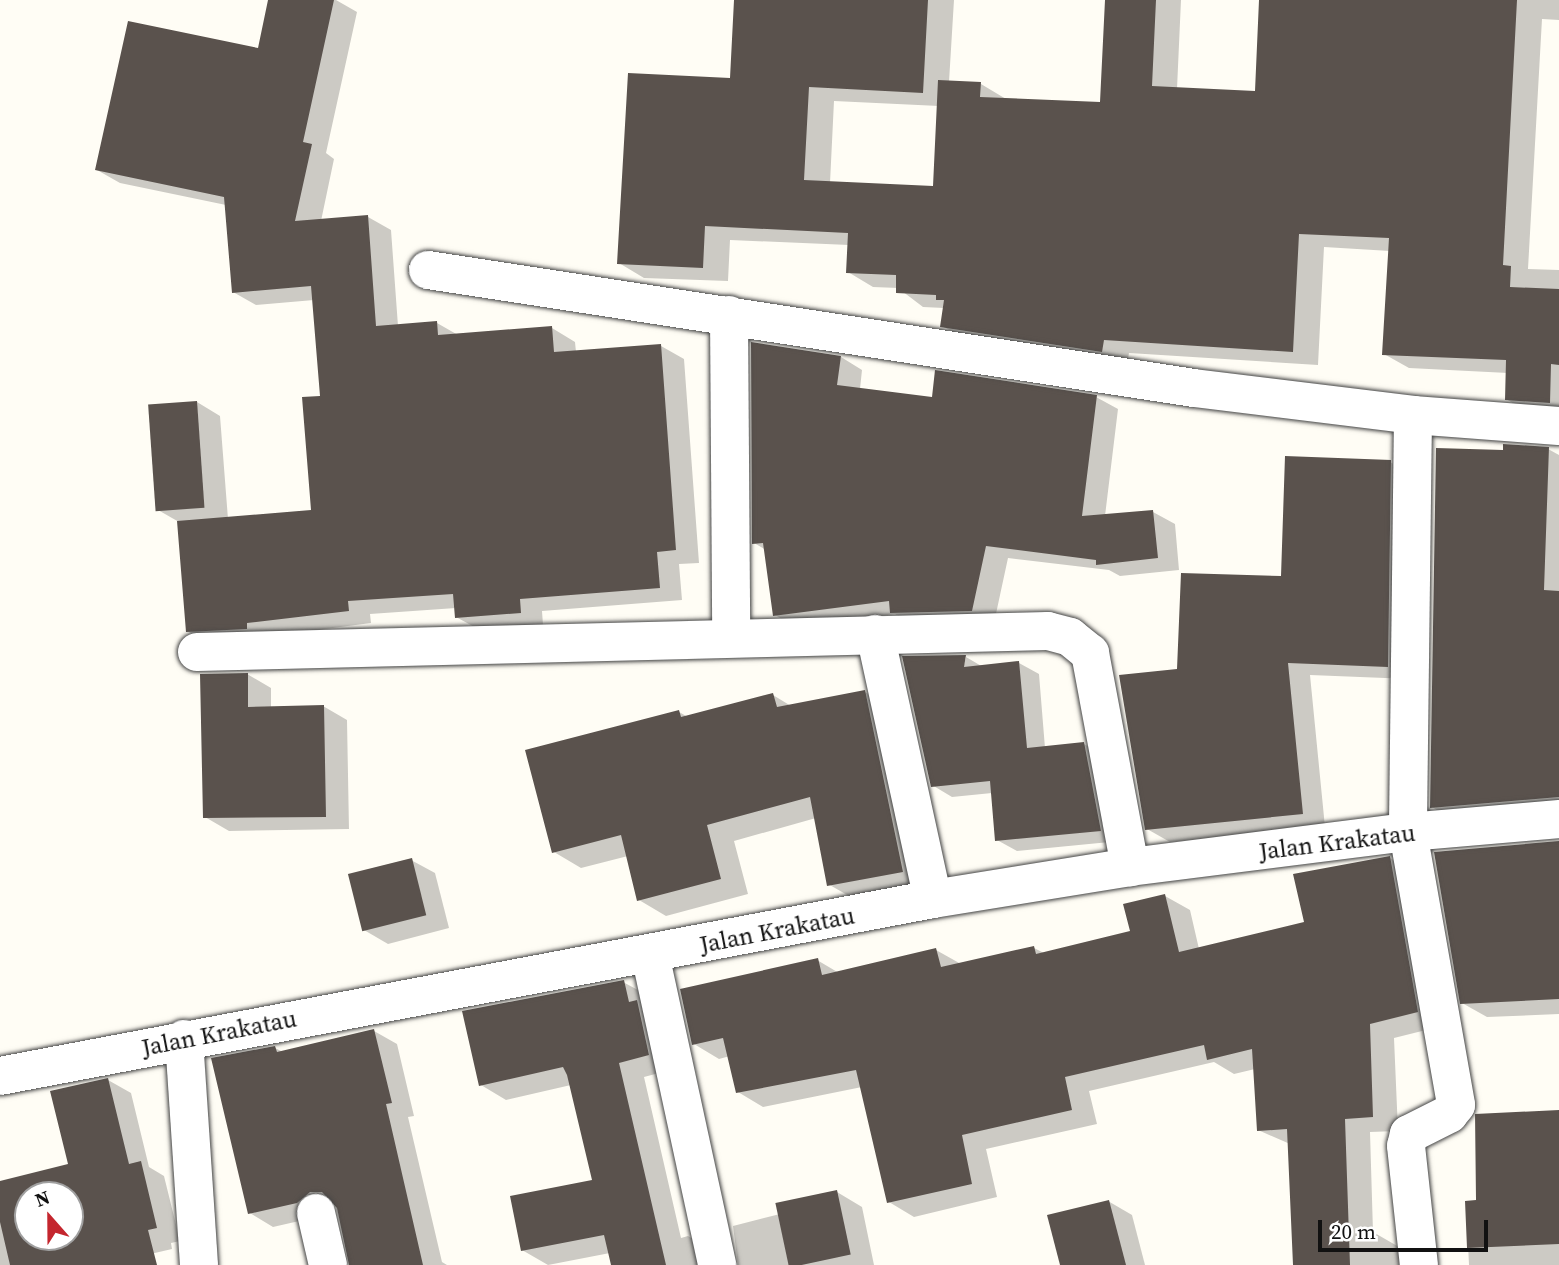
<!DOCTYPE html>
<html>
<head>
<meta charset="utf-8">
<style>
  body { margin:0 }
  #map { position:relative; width:1559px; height:1265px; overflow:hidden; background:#fffdf5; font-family:"Source Serif 4",serif }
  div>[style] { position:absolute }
  .shadow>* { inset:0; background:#0003 }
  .building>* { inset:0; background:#5a524d; transform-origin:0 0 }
  .roads { filter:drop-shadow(0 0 2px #444) drop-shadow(0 0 2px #444) }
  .minor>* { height:38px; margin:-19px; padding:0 19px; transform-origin:19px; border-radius:19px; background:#fff }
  span { translate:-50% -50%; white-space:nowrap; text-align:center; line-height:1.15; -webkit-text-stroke:7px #fff; paint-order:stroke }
  .street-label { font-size:24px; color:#111 }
  .north { position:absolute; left:14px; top:1181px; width:70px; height:70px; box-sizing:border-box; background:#fff; border:2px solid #a0a0a0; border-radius:50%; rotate:339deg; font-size:19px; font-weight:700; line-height:28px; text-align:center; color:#111 }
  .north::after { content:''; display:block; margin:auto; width:24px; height:32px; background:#c4262e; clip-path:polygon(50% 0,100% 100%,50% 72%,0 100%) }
  .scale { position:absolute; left:1318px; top:1220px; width:170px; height:32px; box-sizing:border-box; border:4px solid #111; border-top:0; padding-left:9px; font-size:21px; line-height:24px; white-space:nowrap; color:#111; -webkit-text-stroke:5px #fff; paint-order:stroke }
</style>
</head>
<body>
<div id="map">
  <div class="shadow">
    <i style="clip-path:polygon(270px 0,336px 0,357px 12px,326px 153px,334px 159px,321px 221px,368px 217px,391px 230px,398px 326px,437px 323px,458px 335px,552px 328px,575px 342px,576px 352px,661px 346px,684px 359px,699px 563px,679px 564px,682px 600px,542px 611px,543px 625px,480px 630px,456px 617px,456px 608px,370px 614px,371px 623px,210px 644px,187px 631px,179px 522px,158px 510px,197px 402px,220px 416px,228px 519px,312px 511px,322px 397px,314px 300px,256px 305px,233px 292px,226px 205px,120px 183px,97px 170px,259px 50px)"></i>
    <i style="clip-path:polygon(evenodd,736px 0,954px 0,949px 82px,981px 84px,1006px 99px,1101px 104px,1107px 0,1181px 0,1177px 89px,1256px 93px,1261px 0,1559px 0,1559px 20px,1542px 19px,1528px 269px,1559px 270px,1559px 416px,1532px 414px,1506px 399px,1508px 373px,1409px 368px,1384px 354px,1390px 251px,1324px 247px,1318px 365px,1129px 353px,1127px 365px,967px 340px,942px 326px,944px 308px,923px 307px,898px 288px,873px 287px,848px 272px,849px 245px,730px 240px,728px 281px,644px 278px,619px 263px,732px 79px,736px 0,834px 101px,939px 106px,934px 188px,830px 183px,834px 101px)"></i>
    <i style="clip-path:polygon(841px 357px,862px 370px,860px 389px,933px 398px,1096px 397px,1118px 409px,1105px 516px,1153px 512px,1175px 524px,1179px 570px,1120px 576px,1109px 570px,1008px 558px,994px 623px,913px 625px,895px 614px,796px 627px,775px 615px,766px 550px,754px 543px)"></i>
    <i style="clip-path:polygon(1548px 449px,1559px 455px,1559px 813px,1457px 822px,1432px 807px,1504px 452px)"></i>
    <i style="clip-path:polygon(1390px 462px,1413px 475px,1410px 679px,1310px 675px,1325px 827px,1170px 842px,1147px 829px,1179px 671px,1282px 578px)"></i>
    <i style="clip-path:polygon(966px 657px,983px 667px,1019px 663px,1039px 674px,1045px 748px,1084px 744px,1104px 756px,1120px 841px,1017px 851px,997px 840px,992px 793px,952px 797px,932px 785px)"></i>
    <i style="clip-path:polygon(247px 674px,271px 688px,271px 708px,323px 706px,347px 720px,349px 829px,229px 831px,205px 817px)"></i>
    <i style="clip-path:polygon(865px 692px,892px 708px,929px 887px,856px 900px,828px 884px,816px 818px,734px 841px,748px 894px,666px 916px,639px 900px,628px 856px,581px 868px,554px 852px,679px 712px,688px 717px,773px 695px,791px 706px)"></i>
    <i style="clip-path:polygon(1559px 843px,1559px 1014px,1487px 1017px,1462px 1003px)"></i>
    <i style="clip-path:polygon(1390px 858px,1415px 873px,1442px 1026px,1394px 1038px,1398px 1131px,1370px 1132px,1373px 1232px,1399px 1247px,1399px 1265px,1295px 1265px,1290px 1144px,1258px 1130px,1255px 1069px,1234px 1074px,1214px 1062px,1089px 1091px,1097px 1124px,986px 1149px,997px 1197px,914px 1217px,889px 1202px,862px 1087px,763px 1107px,738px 1092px,730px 1056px,719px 1059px,694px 1044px,817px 960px,839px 973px,936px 950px,961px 964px,1034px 948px,1044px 953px,1132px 933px,1165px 896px,1190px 910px,1199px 949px,1306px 923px)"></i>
    <i style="clip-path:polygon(411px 860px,435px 873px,449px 928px,388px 944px,364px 930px)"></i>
    <i style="clip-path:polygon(623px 982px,649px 996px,674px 1069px,644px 1077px,681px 1238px,688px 1236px,713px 1251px,716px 1265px,613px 1265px,610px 1253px,548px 1265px,522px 1250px,594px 1182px,571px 1085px,506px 1100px,481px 1085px)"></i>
    <i style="clip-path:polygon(374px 1031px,397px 1044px,414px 1116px,408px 1117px,442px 1262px,447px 1265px,350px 1265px,335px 1204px,321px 1216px,273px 1227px,250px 1213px,275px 1048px,283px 1052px)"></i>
    <i style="clip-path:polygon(evenodd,108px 1080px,131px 1093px,149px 1167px,164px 1176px,180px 1241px,171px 1243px,172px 1249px,103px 1265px,0 1265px,0 1183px,70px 1166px,108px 1080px,28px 1195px,70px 1195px,70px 1237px,28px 1237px,28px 1195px)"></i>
    <i style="clip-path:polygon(1559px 1112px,1559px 1265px,1469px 1265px,1466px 1202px,1478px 1202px)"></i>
    <i style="clip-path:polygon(837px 1192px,862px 1207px,874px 1265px,738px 1265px,733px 1226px,780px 1214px)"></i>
    <i style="clip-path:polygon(1108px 1201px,1132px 1215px,1145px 1265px,1062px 1265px)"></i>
  </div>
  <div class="building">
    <i style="clip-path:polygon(268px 0,334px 0,303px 142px,312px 144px,295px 221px,368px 215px,376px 326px,437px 321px,438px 335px,552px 326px,554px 352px,661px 344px,676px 550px,657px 552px,660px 588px,520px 599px,521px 613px,455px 618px,453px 594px,348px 601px,349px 611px,247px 623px,247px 629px,186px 632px,177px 521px,311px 510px,302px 397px,320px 396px,311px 286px,232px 293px,224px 197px,95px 170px,128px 21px,258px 48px)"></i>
    <i style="clip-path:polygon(734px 0,928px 0,923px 93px,809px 87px,804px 180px,933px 186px,938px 80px,981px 82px,980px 97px,1100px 102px,1105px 0,1156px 0,1152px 86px,1255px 91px,1259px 0,1517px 0,1503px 265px,1511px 266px,1510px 287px,1559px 289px,1559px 365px,1551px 364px,1550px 403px,1505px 400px,1506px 360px,1382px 355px,1389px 238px,1299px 234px,1293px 352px,1104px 340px,1102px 352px,940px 327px,944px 300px,936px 300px,936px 295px,896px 293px,896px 275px,846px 273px,848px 233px,705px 226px,703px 268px,617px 264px,628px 73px,730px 78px)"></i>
    <i style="clip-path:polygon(751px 342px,841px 356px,837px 385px,932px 397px,935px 370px,1097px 395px,1082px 516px,1153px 510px,1158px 558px,1096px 565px,1096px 560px,986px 546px,972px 611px,890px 613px,889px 601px,773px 616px,763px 543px,752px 544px)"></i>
    <i style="left:197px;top:401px;width:107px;height:49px;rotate:86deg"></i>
    <i style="clip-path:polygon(1503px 444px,1549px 447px,1544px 590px,1559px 591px,1559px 797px,1430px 808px,1436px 448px,1503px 450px)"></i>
    <i style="clip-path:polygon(1285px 456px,1391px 460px,1388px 667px,1288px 663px,1303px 814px,1145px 830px,1119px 675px,1177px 669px,1181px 573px,1281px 576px)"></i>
    <i style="clip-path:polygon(966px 655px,964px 667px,1019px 661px,1027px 748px,1084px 742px,1101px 831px,995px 841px,990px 781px,931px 787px,902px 656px)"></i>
    <i style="clip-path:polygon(248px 673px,248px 707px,324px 705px,326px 817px,203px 818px,200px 674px)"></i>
    <i style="clip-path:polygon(865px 690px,903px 872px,827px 886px,810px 797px,707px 825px,721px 879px,637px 901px,621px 835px,552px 853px,525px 750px,679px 710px,681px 717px,773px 693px,777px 707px)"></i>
    <i style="clip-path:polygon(1559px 841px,1559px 999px,1460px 1004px,1434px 852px)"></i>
    <i style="clip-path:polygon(1390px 856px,1418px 1012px,1370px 1024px,1373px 1117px,1345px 1119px,1350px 1265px,1293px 1265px,1287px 1129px,1257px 1131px,1252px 1049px,1207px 1060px,1204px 1045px,1065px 1077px,1072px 1110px,962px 1135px,972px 1184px,887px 1203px,856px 1070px,736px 1093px,723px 1038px,692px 1045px,680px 989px,818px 958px,822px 975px,936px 948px,941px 967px,1034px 946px,1036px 954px,1130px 931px,1123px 904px,1165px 894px,1179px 952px,1304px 922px,1293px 874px)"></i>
    <i style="left:412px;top:858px;width:59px;height:66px;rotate:76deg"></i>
    <i style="clip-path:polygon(624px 980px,629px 1002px,637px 1000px,649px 1055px,619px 1063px,666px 1265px,611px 1265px,604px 1235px,521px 1251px,510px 1196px,592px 1180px,567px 1075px,563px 1067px,479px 1086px,462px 1011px)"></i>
    <i style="clip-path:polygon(374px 1029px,392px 1103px,386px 1104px,423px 1265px,349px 1265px,337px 1208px,322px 1192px,310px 1192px,297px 1203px,248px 1214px,211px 1058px,275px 1046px,277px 1052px)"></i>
    <i style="clip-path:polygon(evenodd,108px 1078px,129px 1164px,141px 1161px,157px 1228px,148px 1230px,157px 1265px,10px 1265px,0 1222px,0 1181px,68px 1164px,50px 1091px,108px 1078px,28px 1195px,70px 1195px,70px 1237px,28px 1237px,28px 1195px)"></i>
    <i style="clip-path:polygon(1559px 1110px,1559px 1244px,1467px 1248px,1465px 1201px,1476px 1200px,1475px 1114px)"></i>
    <i style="left:837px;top:1190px;width:66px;height:63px;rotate:78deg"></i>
    <i style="clip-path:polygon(1109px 1200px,1126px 1265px,1060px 1265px,1047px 1215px)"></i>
  </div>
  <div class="roads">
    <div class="minor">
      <i style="left:428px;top:270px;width:775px;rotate:8.76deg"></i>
      <i style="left:1194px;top:388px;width:221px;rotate:7deg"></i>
      <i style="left:1413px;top:415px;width:146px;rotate:4.3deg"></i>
      <i style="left:729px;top:315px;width:322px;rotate:89.6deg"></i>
      <i style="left:1413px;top:415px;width:417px;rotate:90.7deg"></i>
      <i style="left:1408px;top:832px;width:277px;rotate:80deg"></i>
      <i style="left:1456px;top:1105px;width:11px;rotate:128deg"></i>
      <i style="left:1449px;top:1114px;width:45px;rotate:153.4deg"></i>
      <i style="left:1409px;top:1134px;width:12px;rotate:104deg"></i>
      <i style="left:1406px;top:1146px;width:120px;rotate:83.8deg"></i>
      <i style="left:875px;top:634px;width:271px;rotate:77.7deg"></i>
      <i style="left:197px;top:652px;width:851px;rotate:-1.41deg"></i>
      <i style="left:1048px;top:631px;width:23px;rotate:15deg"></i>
      <i style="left:1070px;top:637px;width:26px;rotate:39deg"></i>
      <i style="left:1090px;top:653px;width:218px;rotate:79.4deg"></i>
      <i style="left:650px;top:954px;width:318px;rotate:77.8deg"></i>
      <i style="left:184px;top:1039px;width:226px;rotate:86.2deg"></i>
      <i style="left:0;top:1076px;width:950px;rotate:-10.74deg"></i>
      <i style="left:933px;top:899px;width:200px;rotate:-9.2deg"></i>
      <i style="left:1130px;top:867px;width:280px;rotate:-7.2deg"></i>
      <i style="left:1408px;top:832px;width:152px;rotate:-4.9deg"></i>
      <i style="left:316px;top:1213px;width:53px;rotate:77deg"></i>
    </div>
  </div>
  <div class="street-label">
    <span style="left:1337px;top:842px;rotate:-7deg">Jalan Krakatau</span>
    <span style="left:777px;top:930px;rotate:-11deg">Jalan Krakatau</span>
    <span style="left:219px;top:1033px;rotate:-11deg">Jalan Krakatau</span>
  </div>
  <div class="north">N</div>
  <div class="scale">20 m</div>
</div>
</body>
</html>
